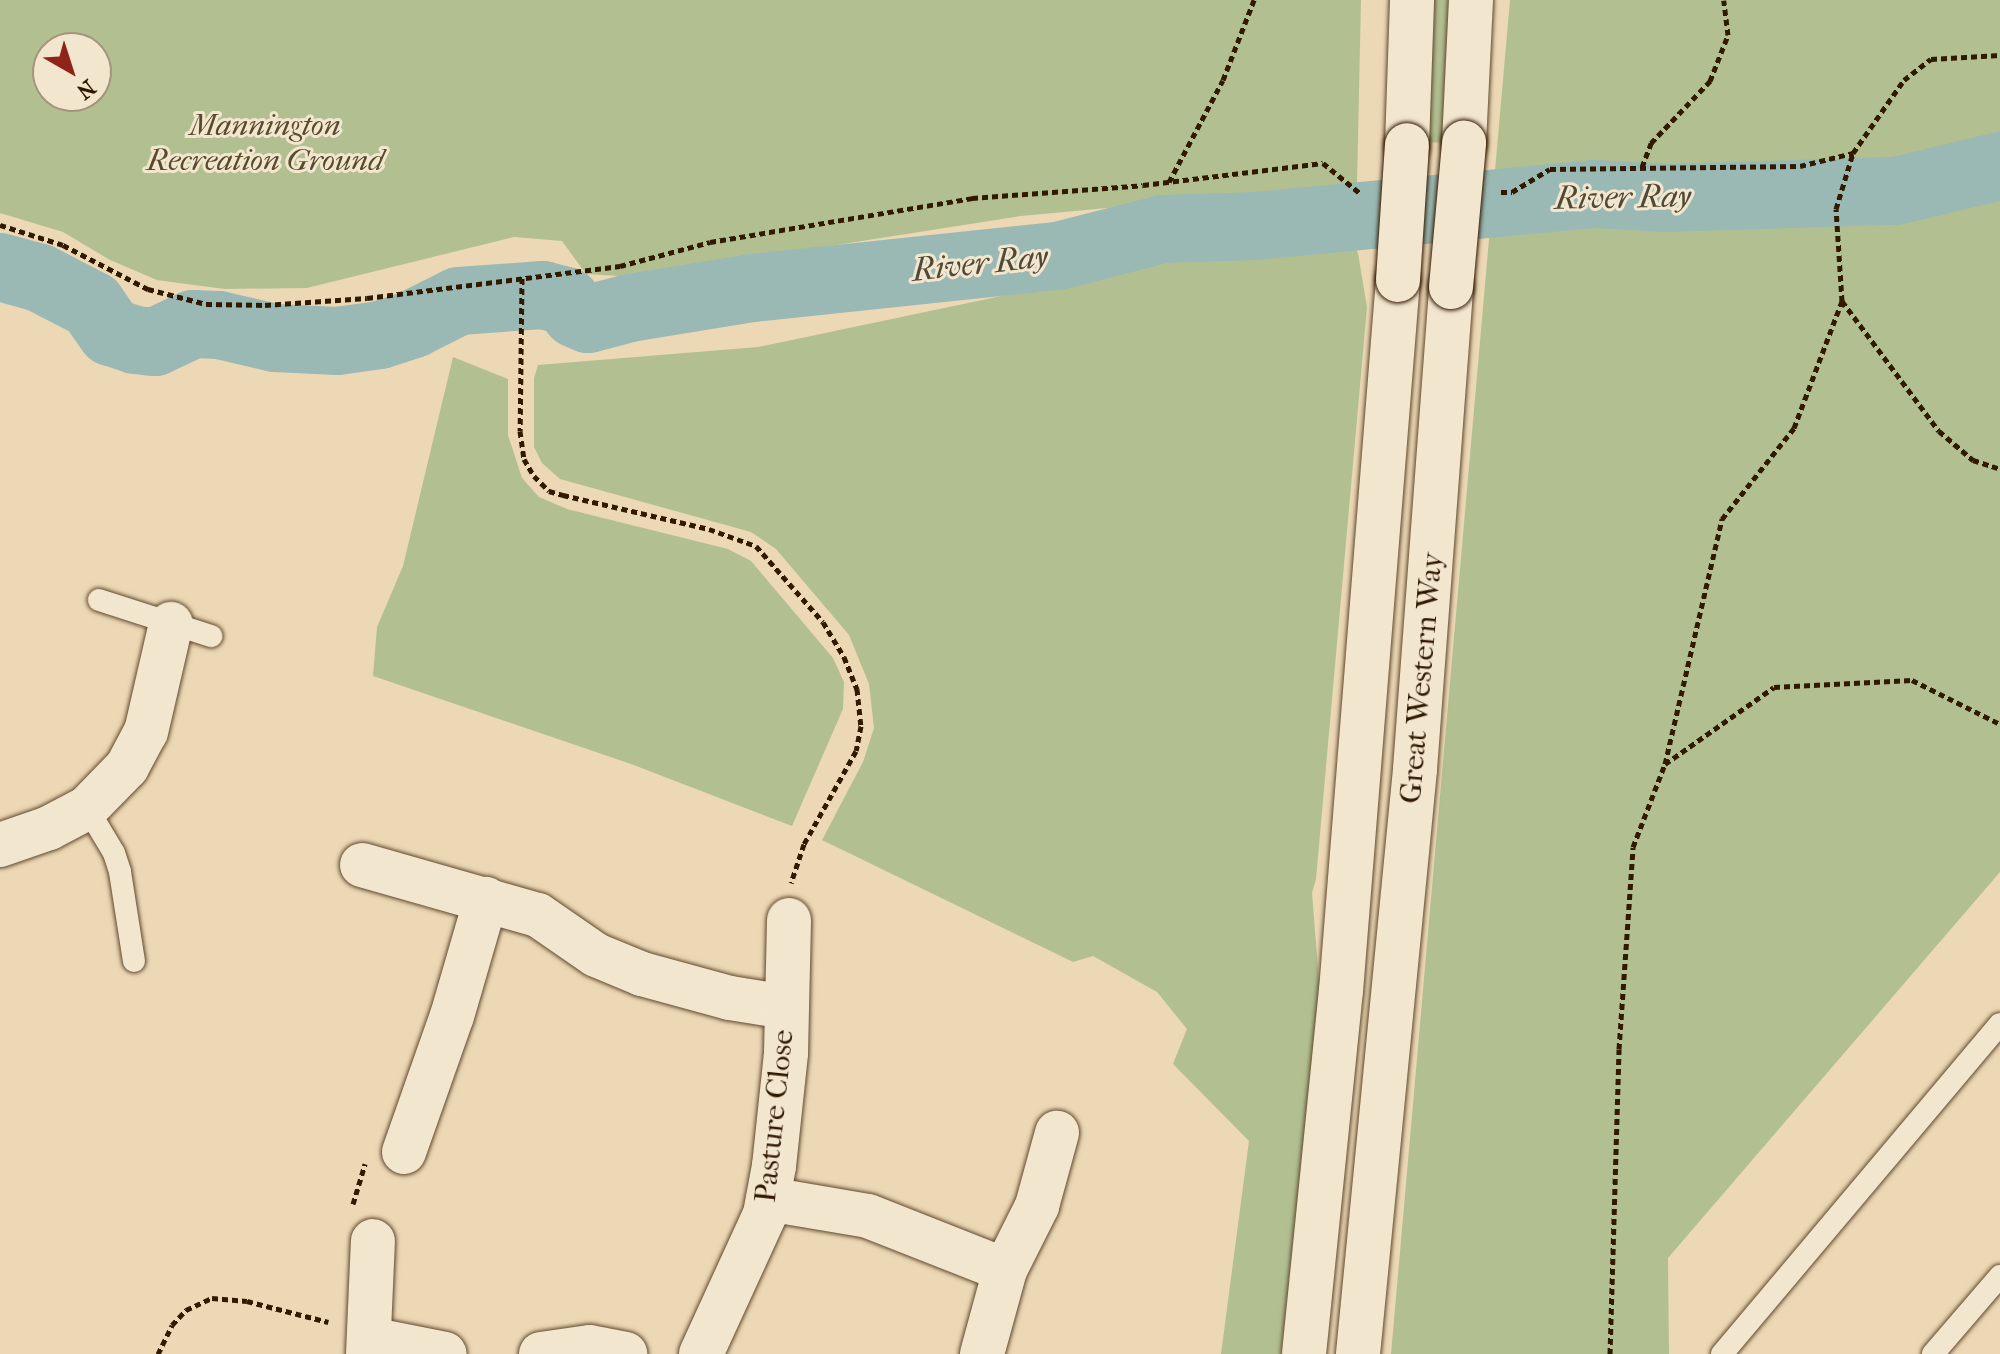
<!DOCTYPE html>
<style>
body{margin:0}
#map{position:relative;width:2000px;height:1354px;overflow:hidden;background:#ecd8b5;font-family:"IM FELL French Canon",serif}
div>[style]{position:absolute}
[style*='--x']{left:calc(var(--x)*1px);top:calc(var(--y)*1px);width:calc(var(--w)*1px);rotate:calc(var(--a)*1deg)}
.green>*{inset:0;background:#b2c091}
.river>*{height:68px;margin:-34px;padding:0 34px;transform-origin:34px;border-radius:34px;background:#9ab9b4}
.path>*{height:5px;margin-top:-2.5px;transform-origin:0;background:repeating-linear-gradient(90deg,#311900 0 6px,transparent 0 10px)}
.roads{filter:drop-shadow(0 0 2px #60492d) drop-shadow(0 0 2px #60492d)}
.lane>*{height:22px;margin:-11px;padding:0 11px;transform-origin:11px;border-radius:11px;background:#f3e6cf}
.street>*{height:44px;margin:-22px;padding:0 22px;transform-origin:22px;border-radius:22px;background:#f3e6cf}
.secondary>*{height:44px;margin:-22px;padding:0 22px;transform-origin:22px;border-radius:22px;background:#f3e6cf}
.bridges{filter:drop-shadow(0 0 2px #311900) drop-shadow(0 0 2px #311900)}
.secondary-bridge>*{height:44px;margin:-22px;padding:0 22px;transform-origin:22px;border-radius:22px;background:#f3e6cf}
span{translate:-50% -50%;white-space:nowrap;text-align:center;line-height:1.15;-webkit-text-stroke:6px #f3e6cf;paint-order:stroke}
.park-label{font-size:30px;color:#584b2c;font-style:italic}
.street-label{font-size:30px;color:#311900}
.water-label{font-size:32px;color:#504936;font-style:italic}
.north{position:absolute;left:32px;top:32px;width:80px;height:80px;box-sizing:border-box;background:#f3e6cf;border:2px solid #a5947c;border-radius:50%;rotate:141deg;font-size:22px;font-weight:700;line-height:32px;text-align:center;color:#311900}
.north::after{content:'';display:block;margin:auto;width:28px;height:36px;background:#8f2418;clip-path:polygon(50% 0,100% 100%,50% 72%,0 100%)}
</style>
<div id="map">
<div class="green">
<i style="clip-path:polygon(evenodd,0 0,1361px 0,1357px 185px,1021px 216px,633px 277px,586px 274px,562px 241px,514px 237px,307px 288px,225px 289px,186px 284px,157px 280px,110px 260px,63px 232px,0 213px,0 0,48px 48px,96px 48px,96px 96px,48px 96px,48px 48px)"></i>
<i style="clip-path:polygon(1434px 0,1449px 0,1443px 143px,1429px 142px)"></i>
<i style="clip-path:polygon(1510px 0,2000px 0,2000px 872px,1668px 1258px,1669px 1354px,1391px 1354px)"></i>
<i style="clip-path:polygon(1347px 232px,1358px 253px,1367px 307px,1316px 879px,1312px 893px,1321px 1007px,1281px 1354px,1221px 1354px,1249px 1141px,1173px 1064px,1187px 1029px,1157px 992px,1093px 956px,1073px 962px,822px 840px,863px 762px,874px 728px,869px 684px,849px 635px,776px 549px,751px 532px,560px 479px,542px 463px,534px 447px,534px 378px,538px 365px,758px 347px,1258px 242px)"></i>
<i style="clip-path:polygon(453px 357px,508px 379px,508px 435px,522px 478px,539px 497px,567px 509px,728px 549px,751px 561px,833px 658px,844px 682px,843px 709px,792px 826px,631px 764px,373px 676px,377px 627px,403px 566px)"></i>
</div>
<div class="river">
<i style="--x:0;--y:267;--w:41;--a:15.4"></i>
<i style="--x:40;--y:278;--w:59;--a:27.4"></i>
<i style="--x:92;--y:305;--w:33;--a:55"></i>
<i style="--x:111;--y:332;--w:25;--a:18"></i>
<i style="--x:135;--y:340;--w:20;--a:6"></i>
<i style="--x:155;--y:342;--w:42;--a:-25.3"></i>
<i style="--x:193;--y:324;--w:26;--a:2"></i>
<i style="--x:219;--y:325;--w:57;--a:13.1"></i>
<i style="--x:275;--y:338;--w:62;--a:2.8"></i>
<i style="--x:337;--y:341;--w:43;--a:-7.9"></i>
<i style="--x:380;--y:335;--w:35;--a:-18"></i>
<i style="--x:413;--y:324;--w:51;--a:-26.6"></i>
<i style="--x:459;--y:301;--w:84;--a:-4.1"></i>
<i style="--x:543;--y:295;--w:24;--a:15"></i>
<i style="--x:566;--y:301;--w:16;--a:52"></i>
<i style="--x:576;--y:314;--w:13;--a:23"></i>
<i style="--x:588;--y:319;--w:43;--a:-14.7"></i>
<i style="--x:630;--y:308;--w:124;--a:-9.3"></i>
<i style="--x:752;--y:288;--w:308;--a:-6"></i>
<i style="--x:1058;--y:256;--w:108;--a:-14.4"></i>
<i style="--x:1163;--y:229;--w:92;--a:-1.9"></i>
<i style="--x:1255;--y:226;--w:342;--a:-5.4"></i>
<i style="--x:1595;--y:194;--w:72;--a:3.2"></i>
<i style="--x:1667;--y:198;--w:229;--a:-1.8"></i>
<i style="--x:1896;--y:191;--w:107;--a:-13.5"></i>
</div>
<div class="path">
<i style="--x:1642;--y:167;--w:26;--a:-69"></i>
<i style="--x:1651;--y:143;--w:86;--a:-46.4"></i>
<i style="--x:1710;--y:81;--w:49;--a:-68.6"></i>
<i style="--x:1728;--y:35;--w:35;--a:-97"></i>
<i style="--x:1169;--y:182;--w:115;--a:-62.1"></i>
<i style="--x:1223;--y:80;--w:86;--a:-68.8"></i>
<i style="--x:1501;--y:192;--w:11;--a:0"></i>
<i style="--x:1512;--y:192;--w:44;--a:-31.2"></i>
<i style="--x:1550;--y:169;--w:250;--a:-0.7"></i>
<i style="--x:1800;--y:166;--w:55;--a:-13.8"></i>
<i style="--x:0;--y:225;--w:66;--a:17.6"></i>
<i style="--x:63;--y:245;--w:96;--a:27.4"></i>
<i style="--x:148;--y:289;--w:60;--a:14.5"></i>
<i style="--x:206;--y:304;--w:59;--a:1"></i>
<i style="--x:265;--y:305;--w:102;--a:-3.9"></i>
<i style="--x:367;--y:298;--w:255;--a:-7.2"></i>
<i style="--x:620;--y:266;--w:93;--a:-14.9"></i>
<i style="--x:710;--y:242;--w:266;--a:-9.5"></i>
<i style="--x:972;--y:198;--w:171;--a:-4.3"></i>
<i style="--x:1143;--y:185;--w:181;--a:-7"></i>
<i style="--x:1323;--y:163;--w:49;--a:39.2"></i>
<i style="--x:522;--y:278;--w:153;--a:90.7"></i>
<i style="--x:520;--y:431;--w:28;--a:82"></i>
<i style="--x:524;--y:459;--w:20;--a:60"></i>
<i style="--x:534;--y:476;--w:21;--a:45"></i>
<i style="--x:549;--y:491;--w:15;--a:16"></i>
<i style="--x:563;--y:495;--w:150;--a:13.1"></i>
<i style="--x:709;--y:529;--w:50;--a:19.9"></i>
<i style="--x:756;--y:546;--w:101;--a:48.6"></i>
<i style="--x:823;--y:622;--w:41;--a:59"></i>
<i style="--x:844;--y:657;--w:35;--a:68"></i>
<i style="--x:857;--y:689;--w:37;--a:84"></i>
<i style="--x:861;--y:726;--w:25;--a:101"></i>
<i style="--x:856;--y:751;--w:107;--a:119.2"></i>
<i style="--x:804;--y:844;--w:41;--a:108.4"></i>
<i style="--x:1842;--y:301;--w:162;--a:53.3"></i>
<i style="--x:1939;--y:431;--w:45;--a:40.5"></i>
<i style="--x:1973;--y:460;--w:28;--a:18"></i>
<i style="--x:1665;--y:764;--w:133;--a:-35.2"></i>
<i style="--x:1774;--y:687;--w:138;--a:-2.9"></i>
<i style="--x:1912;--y:680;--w:98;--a:26.6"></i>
<i style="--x:353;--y:1204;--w:42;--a:-73.3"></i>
<i style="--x:158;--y:1354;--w:32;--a:-64"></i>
<i style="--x:172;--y:1325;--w:21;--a:-47"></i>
<i style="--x:186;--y:1310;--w:29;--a:-25"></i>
<i style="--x:212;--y:1298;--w:35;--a:5"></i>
<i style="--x:247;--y:1301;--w:84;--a:14.5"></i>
<i style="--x:1610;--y:1354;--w:305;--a:-88.3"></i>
<i style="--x:1619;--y:1049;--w:202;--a:-86"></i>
<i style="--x:1633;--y:847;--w:89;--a:-68.9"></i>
<i style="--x:1665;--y:764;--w:252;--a:-76.9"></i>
<i style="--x:1722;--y:519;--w:116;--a:-51.6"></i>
<i style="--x:1794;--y:428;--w:136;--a:-69.3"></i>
<i style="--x:1842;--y:301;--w:92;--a:-93.7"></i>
<i style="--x:1836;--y:209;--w:59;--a:-73.1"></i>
<i style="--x:1853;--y:153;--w:89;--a:-55.1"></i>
<i style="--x:1904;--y:80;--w:34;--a:-38"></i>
<i style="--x:1931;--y:59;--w:69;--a:-3.3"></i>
</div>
<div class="roads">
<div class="lane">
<i style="--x:99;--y:600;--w:118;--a:17.8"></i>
<i style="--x:87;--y:808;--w:52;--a:59"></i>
<i style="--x:114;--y:853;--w:20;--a:72"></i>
<i style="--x:120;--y:872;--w:90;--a:81.1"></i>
<i style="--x:1722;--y:1354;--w:431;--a:-49.9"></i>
<i style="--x:1933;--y:1354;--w:103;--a:-49.3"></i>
</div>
<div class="street">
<i style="--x:0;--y:845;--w:52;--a:-19.1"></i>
<i style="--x:49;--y:828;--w:43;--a:-27.8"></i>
<i style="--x:87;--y:808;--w:57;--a:-45.7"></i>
<i style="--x:127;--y:767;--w:40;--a:-62"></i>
<i style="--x:146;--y:732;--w:111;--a:-77"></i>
<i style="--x:362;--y:865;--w:183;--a:15.9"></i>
<i style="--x:538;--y:915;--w:70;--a:34.6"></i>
<i style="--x:596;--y:955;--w:50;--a:22.4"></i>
<i style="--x:642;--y:974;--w:91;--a:15.3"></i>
<i style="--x:730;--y:998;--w:57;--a:9.1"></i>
<i style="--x:404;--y:1152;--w:144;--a:-70.6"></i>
<i style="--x:452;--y:1016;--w:122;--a:-73.8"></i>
<i style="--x:768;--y:1199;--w:101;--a:9.6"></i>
<i style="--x:868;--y:1216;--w:147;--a:21.5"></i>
<i style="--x:370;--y:1339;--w:76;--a:11.3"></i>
<i style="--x:368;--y:1354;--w:113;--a:-87.5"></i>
<i style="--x:541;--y:1354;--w:49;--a:-8.1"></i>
<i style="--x:590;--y:1347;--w:36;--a:11"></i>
<i style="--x:701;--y:1354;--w:154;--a:-65.4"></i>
<i style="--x:765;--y:1214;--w:49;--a:-79.4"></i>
<i style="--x:774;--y:1166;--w:114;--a:-83.9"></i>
<i style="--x:786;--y:1053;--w:133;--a:-88.7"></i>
<i style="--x:982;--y:1354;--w:87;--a:-74.7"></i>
<i style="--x:1005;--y:1270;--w:72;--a:-63.4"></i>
<i style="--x:1037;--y:1206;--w:76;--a:-74.7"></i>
</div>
<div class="secondary">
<i style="--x:1464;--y:143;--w:143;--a:-87.2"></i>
<i style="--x:1407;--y:145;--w:145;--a:-88"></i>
<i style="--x:1304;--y:1354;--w:365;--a:-84.2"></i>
<i style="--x:1341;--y:991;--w:713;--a:-85.42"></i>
<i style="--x:1358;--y:1354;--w:588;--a:-84.43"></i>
<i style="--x:1415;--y:769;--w:483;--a:-85.7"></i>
</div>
</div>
<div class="bridges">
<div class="secondary-bridge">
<i style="--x:1398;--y:280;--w:135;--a:-86.2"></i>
<i style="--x:1451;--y:287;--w:145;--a:-84.8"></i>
</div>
</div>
<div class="park-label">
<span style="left:265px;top:143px">Mannington<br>Recreation Ground</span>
</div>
<div class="street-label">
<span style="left:1422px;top:678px;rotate:-85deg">Great Western Way</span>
<span style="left:775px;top:1116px;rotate:-84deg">Pasture Close</span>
</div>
<div class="water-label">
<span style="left:1623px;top:198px;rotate:-1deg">River Ray</span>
<span style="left:980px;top:264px;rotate:-6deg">River Ray</span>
</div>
<div class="north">N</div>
</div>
